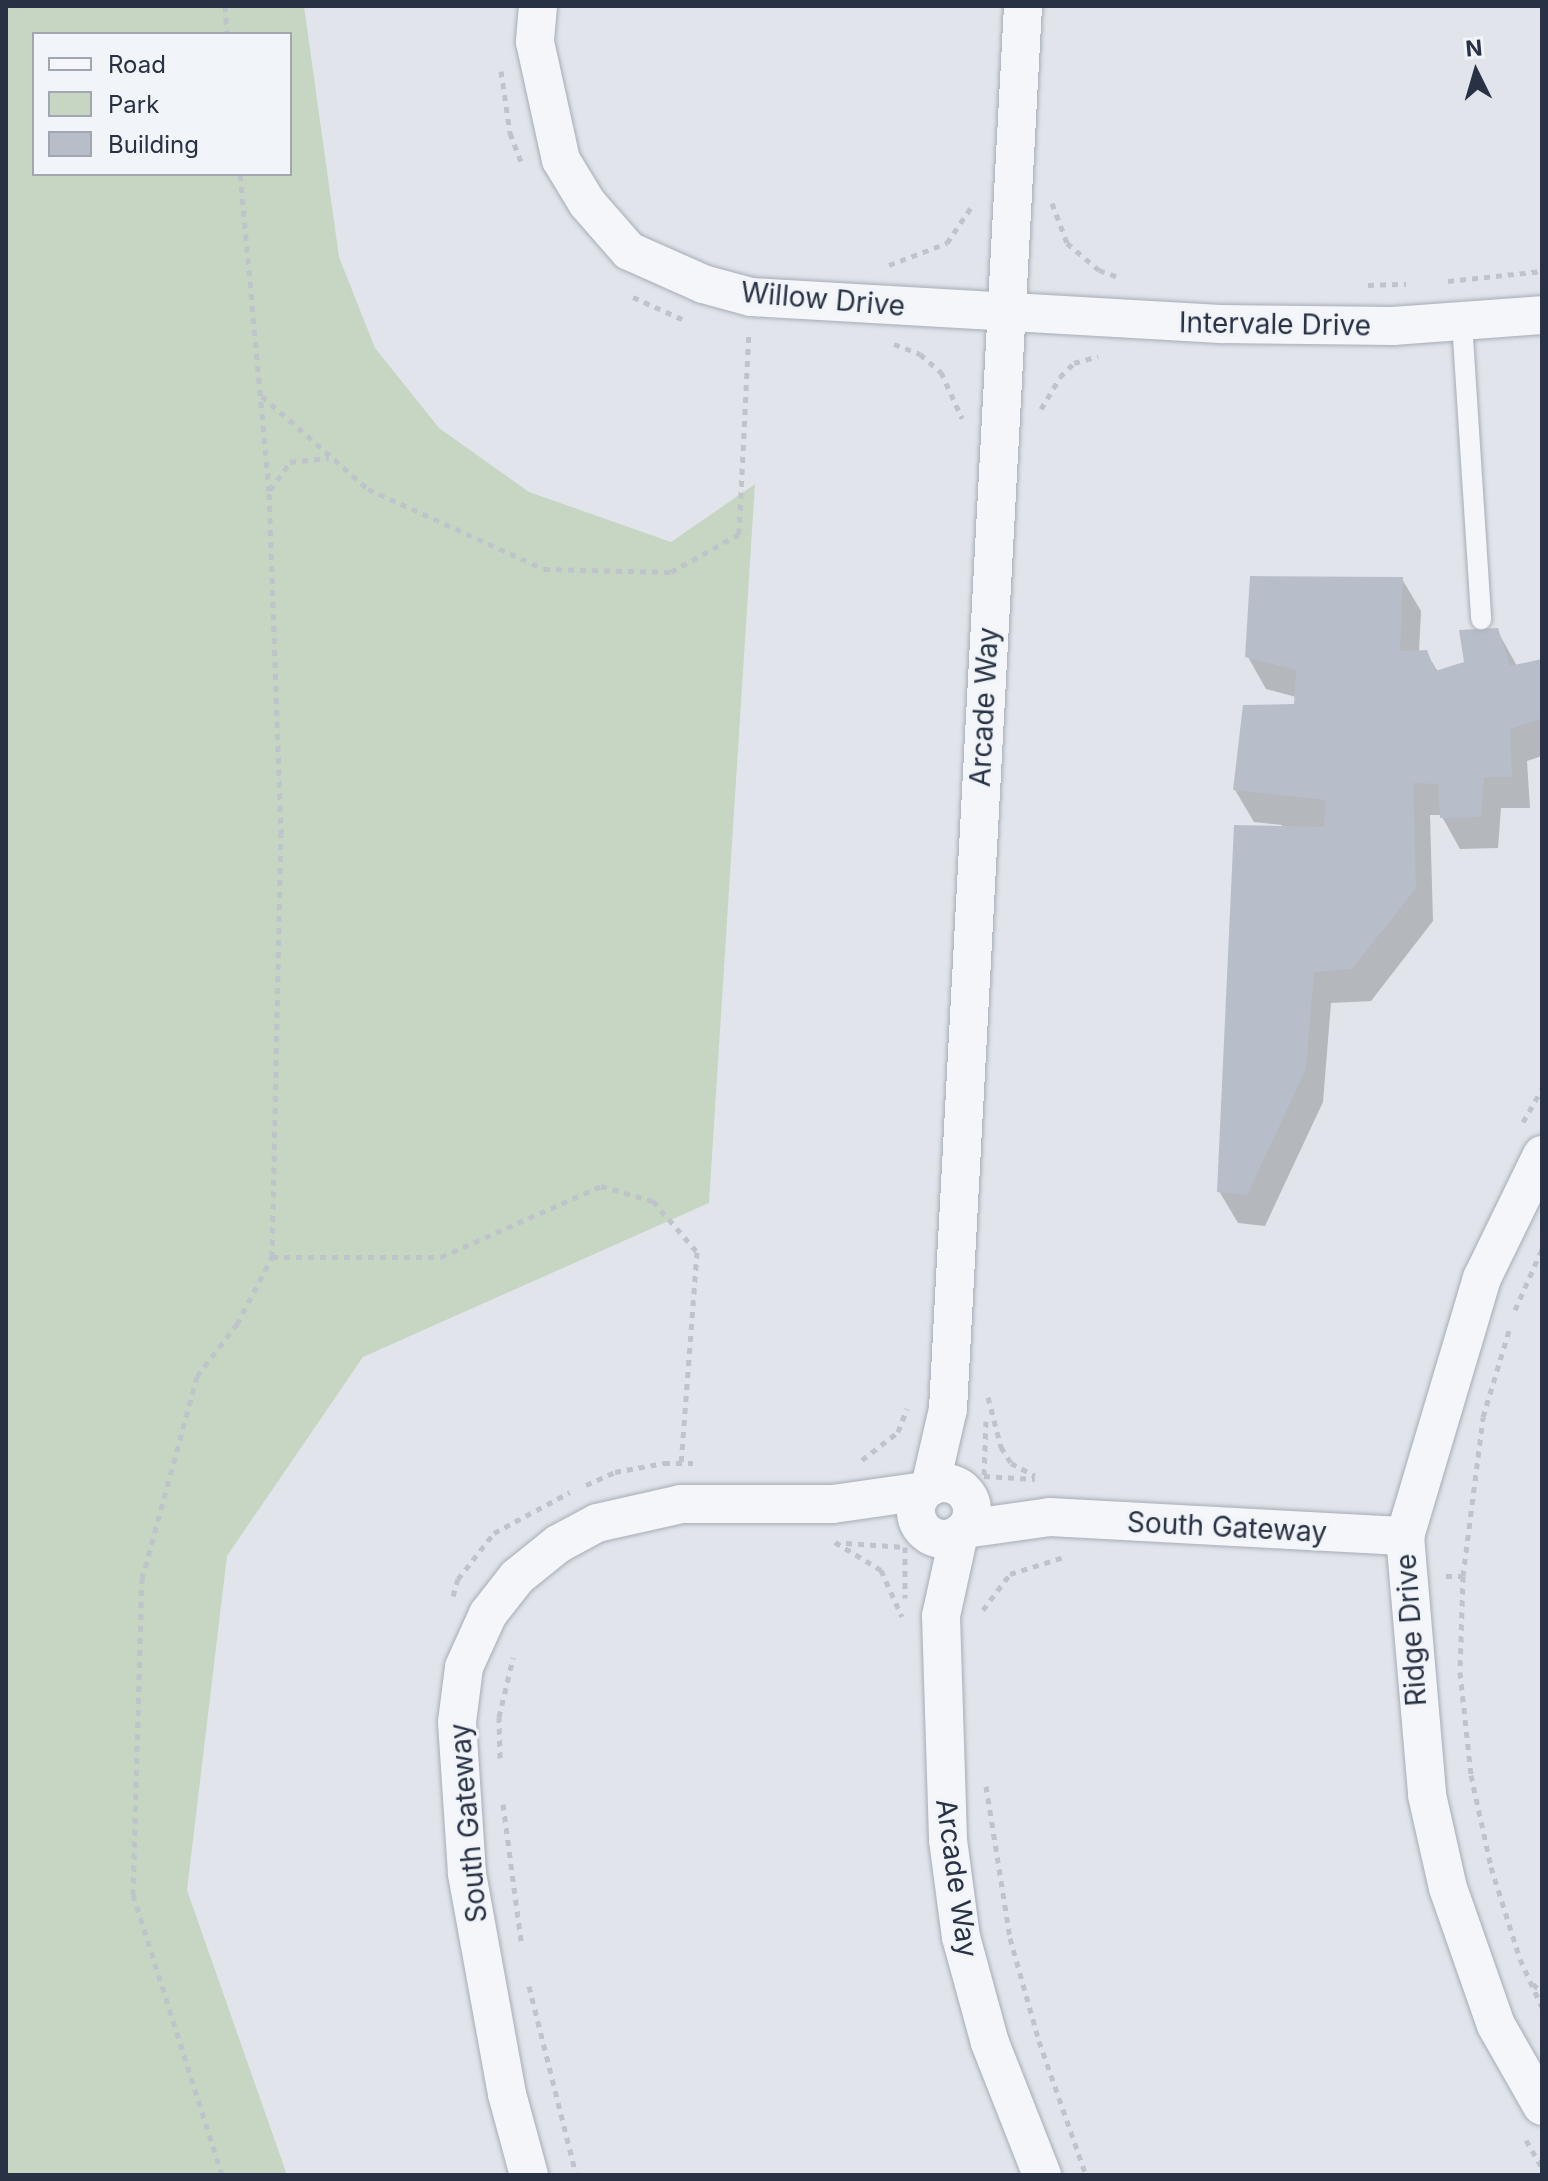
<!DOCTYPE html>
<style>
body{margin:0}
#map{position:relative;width:1548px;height:2181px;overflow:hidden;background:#e1e5eb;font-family:Inter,sans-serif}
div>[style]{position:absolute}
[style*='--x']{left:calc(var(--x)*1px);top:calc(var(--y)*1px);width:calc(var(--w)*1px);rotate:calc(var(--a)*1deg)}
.green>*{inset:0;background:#c7d6c2}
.shadow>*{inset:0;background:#0003}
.building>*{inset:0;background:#b8bec9}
.path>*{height:5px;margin-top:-2.5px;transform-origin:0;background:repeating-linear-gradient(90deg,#bfc3ca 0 6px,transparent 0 12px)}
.roads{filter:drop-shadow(0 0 2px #a6acb6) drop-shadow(0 0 2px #a6acb6)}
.lane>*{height:20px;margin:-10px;padding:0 10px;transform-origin:10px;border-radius:10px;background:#f4f6f9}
.street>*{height:38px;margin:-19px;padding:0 19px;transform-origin:19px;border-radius:19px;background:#f4f6f9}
.street>.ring{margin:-19px;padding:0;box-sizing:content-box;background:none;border:38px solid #f4f6f9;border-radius:50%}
span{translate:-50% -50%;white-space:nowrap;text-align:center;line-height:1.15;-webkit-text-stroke:6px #f1f4f8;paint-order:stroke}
.street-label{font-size:28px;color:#283244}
.frame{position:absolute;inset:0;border:8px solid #283244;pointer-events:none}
.legend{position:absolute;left:32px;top:32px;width:260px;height:144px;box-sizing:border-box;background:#f1f4f8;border:2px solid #a1a6b0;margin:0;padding:10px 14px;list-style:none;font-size:24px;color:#283244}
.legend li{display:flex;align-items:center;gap:16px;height:40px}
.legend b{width:40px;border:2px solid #a1a6b0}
.north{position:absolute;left:1436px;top:32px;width:80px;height:80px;-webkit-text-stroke:6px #f1f4f8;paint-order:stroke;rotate:355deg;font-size:22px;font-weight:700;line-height:32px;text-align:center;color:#283244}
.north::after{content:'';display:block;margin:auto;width:28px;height:36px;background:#283244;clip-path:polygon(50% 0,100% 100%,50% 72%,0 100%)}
</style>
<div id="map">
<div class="green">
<i style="clip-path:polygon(evenodd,6px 6px,304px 6px,339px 257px,375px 348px,439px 428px,529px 492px,671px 542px,755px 484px,709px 1203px,363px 1357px,227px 1556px,187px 1890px,287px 2175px,6px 2175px,6px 6px,34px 34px,290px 34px,290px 174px,34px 174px,34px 34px)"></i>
</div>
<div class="shadow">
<i style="clip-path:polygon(1402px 579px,1421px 611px,1419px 652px,1426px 652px,1438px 672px,1466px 664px,1497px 630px,1517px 666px,1542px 661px,1542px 756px,1527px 761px,1530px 808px,1501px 808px,1498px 848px,1460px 849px,1441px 815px,1430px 815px,1433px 921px,1371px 1001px,1331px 1003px,1323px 1102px,1265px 1226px,1238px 1223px,1219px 1191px,1282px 825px,1254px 822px,1235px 790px,1295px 706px,1296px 697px,1266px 689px,1248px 657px)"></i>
</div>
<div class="building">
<i style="clip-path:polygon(1250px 576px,1403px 577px,1400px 651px,1427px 650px,1435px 671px,1464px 662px,1459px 630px,1498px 628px,1510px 666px,1542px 659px,1542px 718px,1510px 729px,1512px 777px,1484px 777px,1481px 817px,1440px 818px,1438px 784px,1413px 783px,1416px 888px,1352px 969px,1314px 972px,1306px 1069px,1247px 1195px,1217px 1192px,1234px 825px,1324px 827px,1326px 800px,1233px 790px,1243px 705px,1294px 704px,1296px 670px,1245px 657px)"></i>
</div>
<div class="path">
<i style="--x:225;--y:6;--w:28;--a:86"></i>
<i style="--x:501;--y:71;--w:63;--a:81.7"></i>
<i style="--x:510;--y:133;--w:31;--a:69"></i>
<i style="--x:1052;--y:203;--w:43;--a:69.4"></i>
<i style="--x:1067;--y:243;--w:42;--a:40.2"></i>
<i style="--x:1099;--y:270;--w:23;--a:20"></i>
<i style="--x:889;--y:265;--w:62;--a:-20.8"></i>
<i style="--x:947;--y:243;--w:48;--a:-56"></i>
<i style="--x:1448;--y:281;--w:95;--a:-6.1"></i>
<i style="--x:1368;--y:285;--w:38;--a:-2"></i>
<i style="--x:633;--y:297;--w:54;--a:24.2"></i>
<i style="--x:894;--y:344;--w:28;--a:21"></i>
<i style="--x:920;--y:354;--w:28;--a:41"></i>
<i style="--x:941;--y:372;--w:51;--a:65.5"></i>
<i style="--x:262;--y:396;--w:141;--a:41.3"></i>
<i style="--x:368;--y:489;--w:193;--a:24.4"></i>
<i style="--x:544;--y:569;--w:127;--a:1.4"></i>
<i style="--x:671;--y:572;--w:78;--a:-29.2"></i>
<i style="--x:739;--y:534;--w:203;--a:-87.2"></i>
<i style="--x:1041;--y:409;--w:37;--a:-59"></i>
<i style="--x:1060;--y:377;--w:20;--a:-45"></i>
<i style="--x:1074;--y:363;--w:25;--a:-16"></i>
<i style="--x:270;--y:490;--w:34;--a:-54"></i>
<i style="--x:290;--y:462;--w:39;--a:-6"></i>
<i style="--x:1523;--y:1122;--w:38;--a:-60"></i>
<i style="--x:272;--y:1257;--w:169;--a:0"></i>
<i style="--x:441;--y:1257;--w:175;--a:-23.9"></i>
<i style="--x:601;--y:1186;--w:54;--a:16.1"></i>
<i style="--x:653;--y:1201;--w:67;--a:49.2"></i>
<i style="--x:697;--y:1252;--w:214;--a:94.3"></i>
<i style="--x:1515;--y:1310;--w:67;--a:-66.1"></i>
<i style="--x:988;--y:1397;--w:52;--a:75.4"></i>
<i style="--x:1001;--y:1447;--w:19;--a:58"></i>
<i style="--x:1011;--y:1463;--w:27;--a:28"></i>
<i style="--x:986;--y:1421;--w:55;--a:92.1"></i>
<i style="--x:984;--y:1476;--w:51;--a:3.4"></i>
<i style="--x:862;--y:1460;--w:46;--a:-37.9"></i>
<i style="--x:898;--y:1432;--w:25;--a:-69"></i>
<i style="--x:586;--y:1485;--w:32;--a:-24"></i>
<i style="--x:615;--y:1472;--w:50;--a:-10.4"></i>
<i style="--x:664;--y:1463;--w:29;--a:0"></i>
<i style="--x:835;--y:1542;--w:54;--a:31.3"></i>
<i style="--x:881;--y:1570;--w:51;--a:65.9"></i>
<i style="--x:846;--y:1543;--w:59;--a:3.9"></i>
<i style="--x:905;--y:1547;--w:51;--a:90"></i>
<i style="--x:1446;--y:1576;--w:17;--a:0"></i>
<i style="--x:1463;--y:1576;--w:96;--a:91.8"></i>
<i style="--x:1460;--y:1672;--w:104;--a:83.9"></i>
<i style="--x:1471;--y:1775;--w:94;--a:77.7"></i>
<i style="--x:1491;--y:1867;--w:96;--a:72.5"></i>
<i style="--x:1520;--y:1959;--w:53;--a:65.4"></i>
<i style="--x:1463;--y:1576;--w:160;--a:-82.8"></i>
<i style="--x:1483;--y:1417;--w:94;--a:-73.3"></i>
<i style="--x:453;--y:1596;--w:18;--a:-74"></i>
<i style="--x:458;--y:1579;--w:58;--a:-52"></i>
<i style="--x:494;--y:1533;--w:86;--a:-28.3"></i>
<i style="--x:983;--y:1610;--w:45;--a:-53.1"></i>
<i style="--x:1010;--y:1574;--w:57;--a:-17.5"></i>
<i style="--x:500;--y:1758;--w:41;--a:-91.4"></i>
<i style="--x:499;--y:1717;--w:61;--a:-76.7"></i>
<i style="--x:986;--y:1786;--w:154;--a:81"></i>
<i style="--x:1010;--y:1938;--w:107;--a:74.3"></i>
<i style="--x:1039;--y:2041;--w:142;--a:70.7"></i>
<i style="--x:503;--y:1804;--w:138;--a:82.5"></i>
<i style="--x:1533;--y:1984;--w:12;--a:42"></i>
<i style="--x:529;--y:1986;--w:195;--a:76"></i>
<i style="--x:1526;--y:2140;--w:32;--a:60"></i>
<i style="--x:222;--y:2175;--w:294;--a:-107.6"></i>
<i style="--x:133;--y:1895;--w:316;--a:-88.4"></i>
<i style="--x:142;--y:1579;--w:210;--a:-74.8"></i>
<i style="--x:197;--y:1376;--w:66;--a:-52.4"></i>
<i style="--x:237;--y:1324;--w:76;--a:-62.4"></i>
<i style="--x:272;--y:1257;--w:422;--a:-88.8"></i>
<i style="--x:281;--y:835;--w:344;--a:-92"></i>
<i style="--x:269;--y:491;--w:318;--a:-95.2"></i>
</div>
<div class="roads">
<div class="lane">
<i style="--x:1462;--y:322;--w:298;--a:86.3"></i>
</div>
<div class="street">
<i style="--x:538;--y:6;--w:36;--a:95"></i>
<i style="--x:535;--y:42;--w:121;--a:77.6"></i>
<i style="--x:561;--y:160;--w:50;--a:58.8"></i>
<i style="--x:587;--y:203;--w:64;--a:48.8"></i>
<i style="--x:629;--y:251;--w:81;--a:24"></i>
<i style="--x:703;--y:284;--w:50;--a:15.2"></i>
<i style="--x:751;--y:297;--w:474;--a:3.3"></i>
<i style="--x:1224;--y:324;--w:169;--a:0.7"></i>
<i style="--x:1393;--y:326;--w:149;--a:-4.2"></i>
<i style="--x:1542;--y:1155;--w:137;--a:116"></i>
<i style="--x:1482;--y:1278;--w:269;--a:106.6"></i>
<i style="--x:1405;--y:1536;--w:260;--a:85.1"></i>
<i style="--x:1427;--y:1795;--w:95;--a:77.3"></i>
<i style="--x:1448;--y:1888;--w:145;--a:70.7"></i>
<i style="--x:1496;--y:2025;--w:93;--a:60.4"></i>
<i class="ring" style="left:916px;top:1483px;width:18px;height:18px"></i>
<i style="--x:930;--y:1487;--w:80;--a:-77"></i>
<i style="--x:948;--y:1409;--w:1405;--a:-86.94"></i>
<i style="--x:965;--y:1529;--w:86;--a:-8"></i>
<i style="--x:1050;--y:1517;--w:356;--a:3.1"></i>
<i style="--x:959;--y:1534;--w:84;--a:102.4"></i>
<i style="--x:941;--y:1616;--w:224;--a:88.2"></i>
<i style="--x:948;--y:1840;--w:98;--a:82.4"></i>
<i style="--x:961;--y:1937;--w:110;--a:74.7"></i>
<i style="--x:990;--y:2043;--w:142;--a:68.5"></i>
<i style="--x:529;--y:2175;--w:84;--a:-105.2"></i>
<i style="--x:507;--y:2094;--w:225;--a:-100.3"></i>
<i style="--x:467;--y:1873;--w:151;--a:-93.8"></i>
<i style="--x:457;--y:1722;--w:55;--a:-82.7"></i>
<i style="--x:464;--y:1667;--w:58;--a:-65.6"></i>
<i style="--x:488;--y:1614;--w:47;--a:-51.9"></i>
<i style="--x:517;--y:1577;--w:53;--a:-38.8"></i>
<i style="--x:558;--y:1544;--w:44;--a:-28.3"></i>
<i style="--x:597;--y:1523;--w:86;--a:-12.7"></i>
<i style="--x:681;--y:1504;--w:152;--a:0"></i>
<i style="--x:833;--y:1504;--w:92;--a:-8.1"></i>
</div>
</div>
<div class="street-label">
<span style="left:823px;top:299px;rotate:5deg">Willow Drive</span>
<span style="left:1275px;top:324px;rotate:1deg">Intervale Drive</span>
<span style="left:984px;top:707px;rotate:-87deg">Arcade Way</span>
<span style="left:1227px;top:1527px;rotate:3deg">South Gateway</span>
<span style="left:1411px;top:1630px;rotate:-94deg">Ridge Drive</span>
<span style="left:468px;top:1823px;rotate:-95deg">South Gateway</span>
<span style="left:957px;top:1878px;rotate:82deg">Arcade Way</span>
</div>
<div class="frame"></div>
<ul class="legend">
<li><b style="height:10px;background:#f4f6f9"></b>Road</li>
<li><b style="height:22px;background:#c7d6c2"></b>Park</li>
<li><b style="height:22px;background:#b8bec9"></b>Building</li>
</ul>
<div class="north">N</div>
</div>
